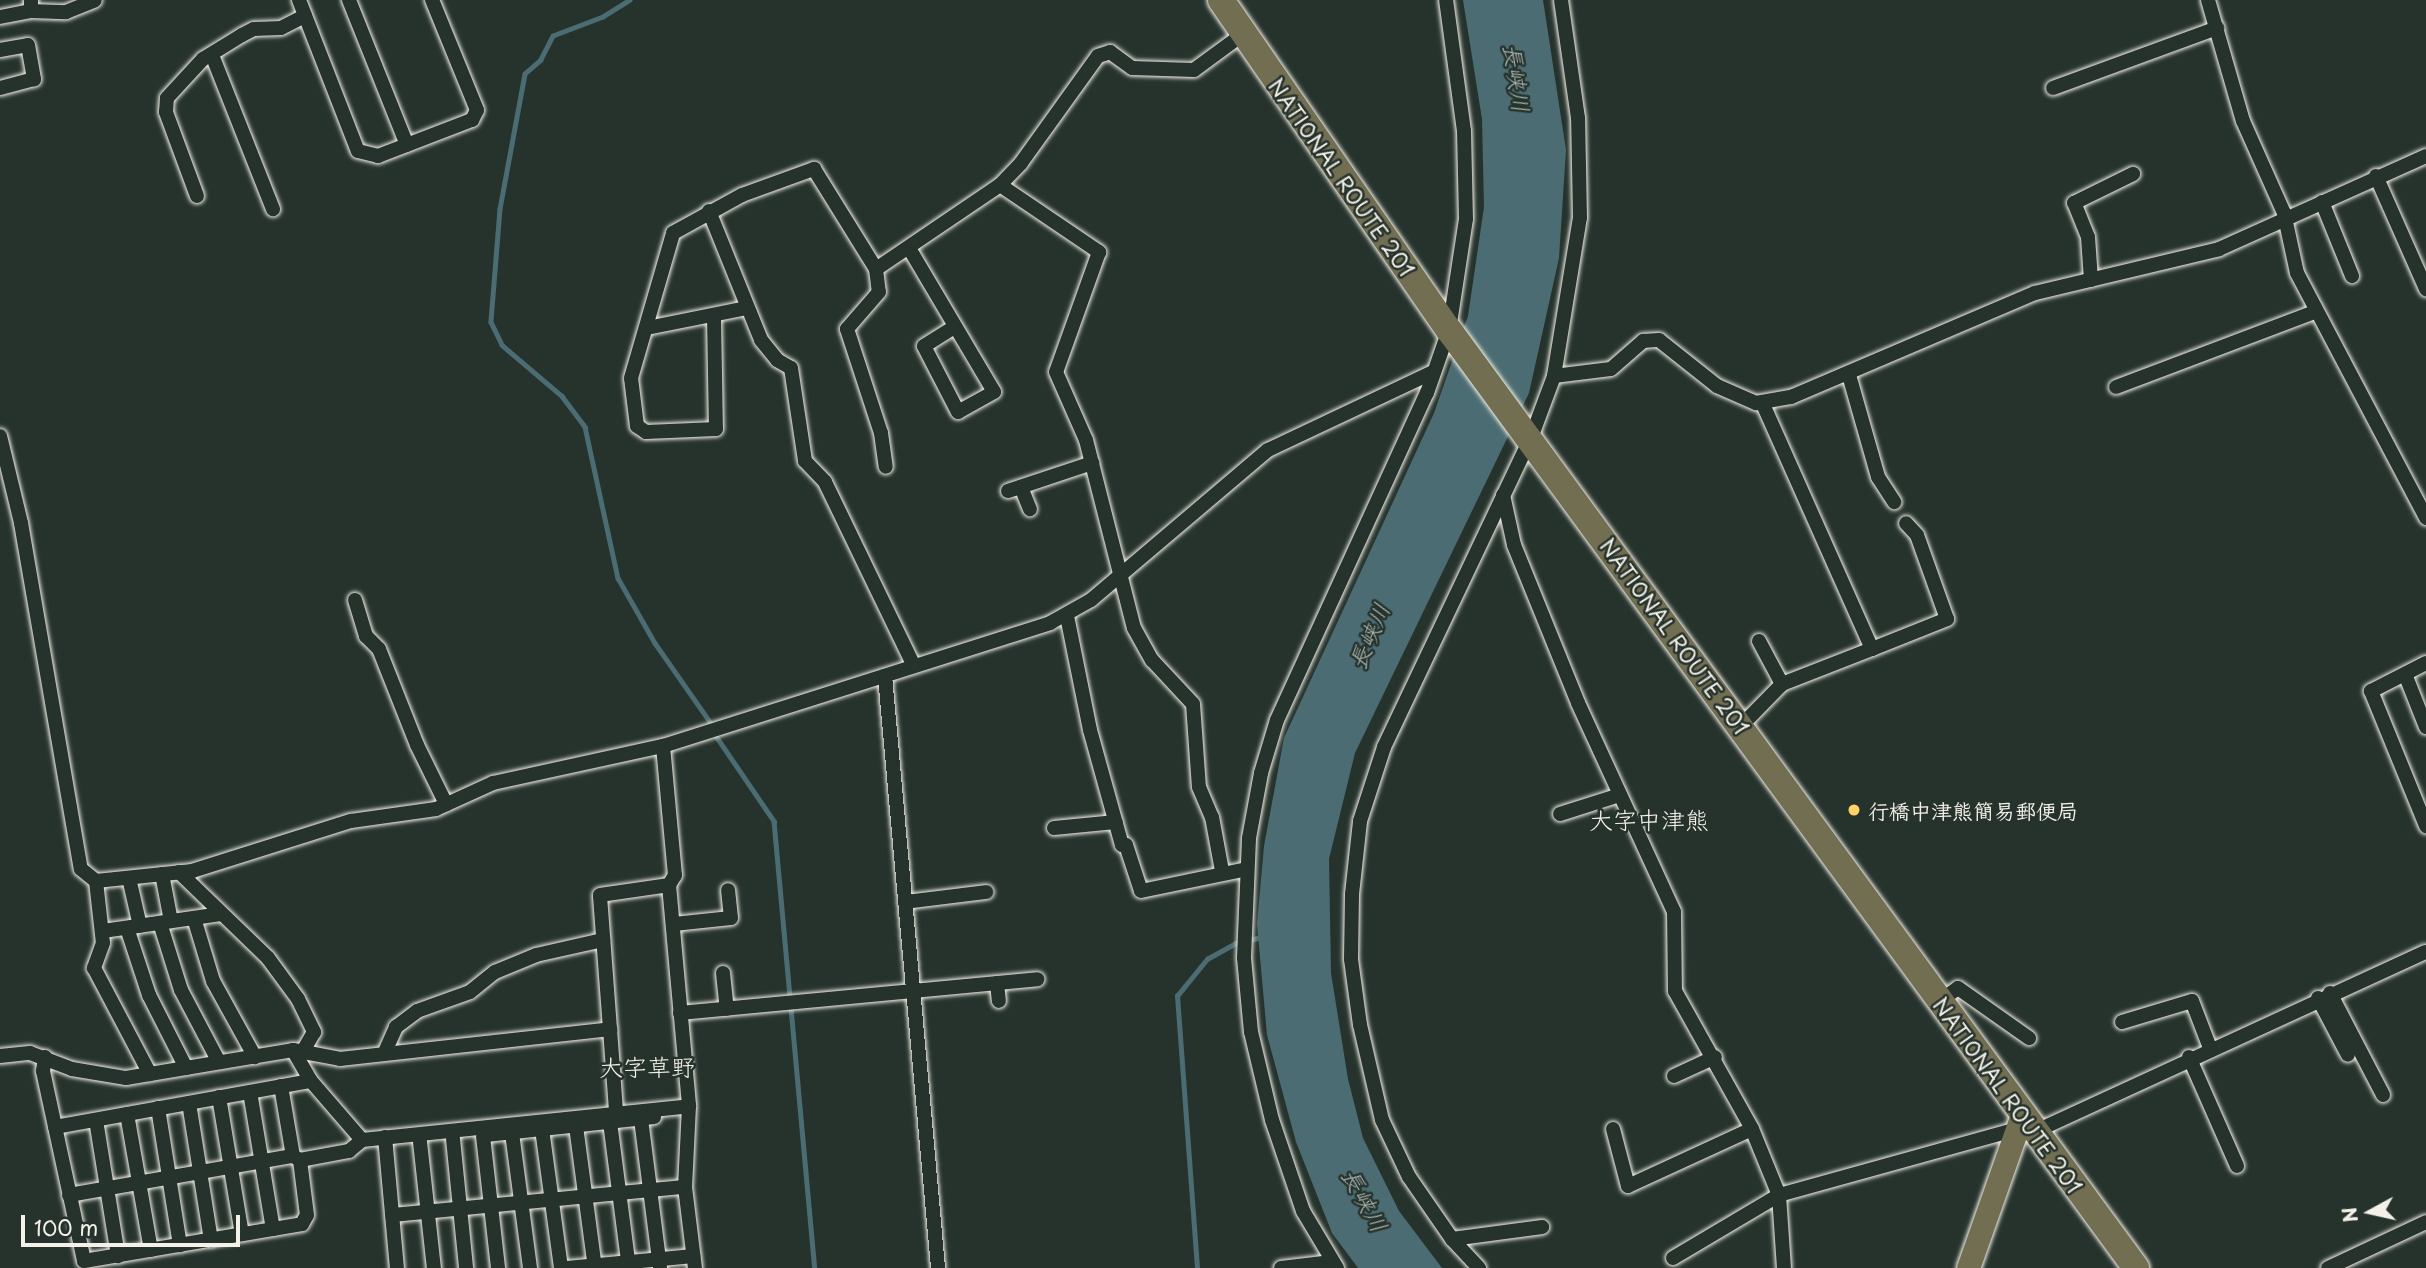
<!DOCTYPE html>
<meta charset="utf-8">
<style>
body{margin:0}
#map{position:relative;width:2426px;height:1268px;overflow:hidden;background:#26332d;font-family:"Playpen Sans","Klee One",sans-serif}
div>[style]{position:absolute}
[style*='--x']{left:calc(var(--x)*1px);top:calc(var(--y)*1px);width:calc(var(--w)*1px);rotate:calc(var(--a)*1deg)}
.water>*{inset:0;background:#4b6c72}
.stream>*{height:4.5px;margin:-2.25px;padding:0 2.25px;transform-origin:2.25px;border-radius:2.25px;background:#4b6c72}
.roads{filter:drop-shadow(0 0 2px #f4f1e8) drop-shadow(0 0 2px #f4f1e8)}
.street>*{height:14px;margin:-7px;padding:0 7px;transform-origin:7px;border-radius:7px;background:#26332d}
.primary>*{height:23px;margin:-11.5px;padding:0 11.5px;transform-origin:11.5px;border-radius:11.5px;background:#726e52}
.highway>*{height:26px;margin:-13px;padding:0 13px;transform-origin:13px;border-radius:13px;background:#726e52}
.dots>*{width:19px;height:19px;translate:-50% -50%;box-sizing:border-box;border:4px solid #26332d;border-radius:50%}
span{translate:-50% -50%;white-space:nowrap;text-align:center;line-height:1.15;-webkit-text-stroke:5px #26332d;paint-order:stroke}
.street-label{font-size:21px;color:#f4f1e8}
.poi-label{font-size:21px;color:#f4f1e8;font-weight:700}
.left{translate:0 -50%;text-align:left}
.water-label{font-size:23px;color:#b0bcb9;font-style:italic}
.quarter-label{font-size:24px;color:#f4f1e8}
.north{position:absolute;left:2335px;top:1177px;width:70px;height:70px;-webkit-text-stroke:5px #26332d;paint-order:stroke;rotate:262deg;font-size:19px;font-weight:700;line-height:28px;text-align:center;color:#f4f1e8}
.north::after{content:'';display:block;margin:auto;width:24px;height:32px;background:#f4f1e8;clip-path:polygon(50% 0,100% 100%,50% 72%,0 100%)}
.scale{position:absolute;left:21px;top:1215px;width:219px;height:32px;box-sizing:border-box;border:4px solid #f4f1e8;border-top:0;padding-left:9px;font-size:21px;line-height:24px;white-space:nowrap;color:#f4f1e8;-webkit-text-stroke:5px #26332d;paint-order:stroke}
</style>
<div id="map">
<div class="water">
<i style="clip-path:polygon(1463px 0,1543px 0,1566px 150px,1559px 258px,1529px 393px,1355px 753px,1329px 859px,1331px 973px,1348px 1079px,1363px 1138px,1399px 1211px,1442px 1268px,1358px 1268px,1332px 1233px,1296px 1142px,1267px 1035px,1257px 924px,1264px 846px,1284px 738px,1434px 413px,1468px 316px,1484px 207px,1482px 119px)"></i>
</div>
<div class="stream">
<i style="--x:630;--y:0;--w:32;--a:148"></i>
<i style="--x:603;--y:17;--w:53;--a:159.2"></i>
<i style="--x:553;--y:36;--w:27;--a:117"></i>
<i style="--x:541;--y:60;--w:21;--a:139"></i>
<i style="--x:525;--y:74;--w:137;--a:100.5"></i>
<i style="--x:500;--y:209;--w:113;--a:94.6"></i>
<i style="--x:491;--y:322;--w:25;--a:64"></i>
<i style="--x:502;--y:345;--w:79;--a:40.4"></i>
<i style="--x:562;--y:396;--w:39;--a:53"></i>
<i style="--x:585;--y:427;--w:155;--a:77.7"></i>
<i style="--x:618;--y:578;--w:75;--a:60.4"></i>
<i style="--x:655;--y:643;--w:101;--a:55.1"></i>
<i style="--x:714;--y:733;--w:107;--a:55.7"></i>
<i style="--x:774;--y:821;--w:449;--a:84.8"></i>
<i style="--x:1197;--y:1268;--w:273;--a:-94.2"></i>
<i style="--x:1177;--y:996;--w:48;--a:-51"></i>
<i style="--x:1207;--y:959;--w:33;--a:-29"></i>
<i style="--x:1236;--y:943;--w:27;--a:-13"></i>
</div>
<div class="roads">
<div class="street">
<i style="--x:299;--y:0;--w:162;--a:68.7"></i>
<i style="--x:358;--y:151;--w:21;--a:14"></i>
<i style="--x:378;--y:156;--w:101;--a:-21"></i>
<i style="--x:472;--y:120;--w:11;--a:-63"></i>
<i style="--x:477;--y:110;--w:119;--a:-112.2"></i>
<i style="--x:349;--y:0;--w:156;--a:68.2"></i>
<i style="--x:2208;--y:0;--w:126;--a:73.9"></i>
<i style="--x:2243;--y:121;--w:101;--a:66"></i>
<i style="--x:2284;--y:213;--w:61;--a:77.8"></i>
<i style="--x:2297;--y:273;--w:277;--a:62.2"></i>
<i style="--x:31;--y:11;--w:35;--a:2"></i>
<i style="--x:66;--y:12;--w:31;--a:-22"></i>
<i style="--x:0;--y:17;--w:32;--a:-11"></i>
<i style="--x:31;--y:11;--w:11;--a:-90"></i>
<i style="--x:0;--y:50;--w:28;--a:-10"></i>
<i style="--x:28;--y:45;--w:35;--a:80"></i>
<i style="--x:34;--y:79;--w:35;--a:165"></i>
<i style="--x:212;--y:55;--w:166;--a:68.4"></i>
<i style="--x:2053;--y:88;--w:175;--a:-20.1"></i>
<i style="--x:2376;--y:176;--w:124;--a:66.1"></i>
<i style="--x:1000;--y:185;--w:120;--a:34.1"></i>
<i style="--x:1099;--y:252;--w:127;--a:109.7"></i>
<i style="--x:1056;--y:372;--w:74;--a:66.2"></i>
<i style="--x:1086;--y:440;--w:194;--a:75.7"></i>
<i style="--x:1134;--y:628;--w:37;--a:61"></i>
<i style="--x:1152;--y:660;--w:60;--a:47"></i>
<i style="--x:1193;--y:704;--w:83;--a:85.9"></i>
<i style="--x:1199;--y:787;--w:33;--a:67"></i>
<i style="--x:1212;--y:817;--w:55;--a:79.5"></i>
<i style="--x:197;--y:196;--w:90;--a:-110.3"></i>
<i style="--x:166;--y:112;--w:14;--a:-86"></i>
<i style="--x:167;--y:98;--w:53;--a:-47.3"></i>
<i style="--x:203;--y:59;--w:46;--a:-31.6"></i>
<i style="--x:242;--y:35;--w:13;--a:-27"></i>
<i style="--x:254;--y:29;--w:27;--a:-2"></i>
<i style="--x:281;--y:28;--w:27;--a:-27"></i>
<i style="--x:2322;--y:202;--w:80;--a:67.9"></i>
<i style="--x:709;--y:211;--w:139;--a:68"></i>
<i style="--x:761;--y:340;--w:26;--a:51"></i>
<i style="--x:777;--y:360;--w:16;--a:30"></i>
<i style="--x:791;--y:368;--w:94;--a:81.4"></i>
<i style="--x:805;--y:461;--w:29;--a:46"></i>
<i style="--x:825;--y:482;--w:204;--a:64.2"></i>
<i style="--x:909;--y:248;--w:167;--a:59.4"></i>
<i style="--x:994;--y:392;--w:41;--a:150.9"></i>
<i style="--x:958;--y:412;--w:74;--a:-117.3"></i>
<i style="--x:924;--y:346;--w:36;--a:-32"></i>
<i style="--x:876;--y:269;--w:23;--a:83"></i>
<i style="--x:879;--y:292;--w:49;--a:130.9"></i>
<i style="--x:847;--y:329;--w:109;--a:71.9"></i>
<i style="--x:881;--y:433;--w:34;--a:82"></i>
<i style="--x:2091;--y:280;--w:43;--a:-94"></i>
<i style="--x:2088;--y:237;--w:37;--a:-112"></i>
<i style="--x:2074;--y:203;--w:66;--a:-26.2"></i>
<i style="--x:714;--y:317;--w:112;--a:89"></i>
<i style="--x:716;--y:429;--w:70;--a:177.5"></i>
<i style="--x:646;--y:432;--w:11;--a:-146"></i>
<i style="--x:637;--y:426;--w:48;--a:-97.1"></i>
<i style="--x:631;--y:378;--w:151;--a:-73.8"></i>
<i style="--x:673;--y:233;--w:79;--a:-28.8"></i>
<i style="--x:742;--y:195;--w:77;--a:-19.9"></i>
<i style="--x:814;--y:169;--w:118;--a:58.2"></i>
<i style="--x:876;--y:269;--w:150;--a:-34.1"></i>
<i style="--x:1000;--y:185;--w:30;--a:-46"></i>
<i style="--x:1021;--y:163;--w:132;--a:-54.3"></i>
<i style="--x:1098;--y:56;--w:13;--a:-18"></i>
<i style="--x:1110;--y:52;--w:27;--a:36"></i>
<i style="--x:1132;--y:68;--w:62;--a:1.8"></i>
<i style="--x:1194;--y:70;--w:61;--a:-36.3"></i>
<i style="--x:647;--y:328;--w:101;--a:-11.4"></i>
<i style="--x:1849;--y:375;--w:106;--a:74.1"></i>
<i style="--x:1878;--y:477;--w:30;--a:57"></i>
<i style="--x:1554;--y:376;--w:57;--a:-7"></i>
<i style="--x:1611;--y:369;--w:43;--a:-41.2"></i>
<i style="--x:1643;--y:341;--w:16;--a:-4"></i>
<i style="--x:1659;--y:340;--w:74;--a:38.4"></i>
<i style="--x:1717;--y:386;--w:43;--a:23.6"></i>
<i style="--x:1756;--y:403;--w:36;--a:-10"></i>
<i style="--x:1791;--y:397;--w:265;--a:-23.1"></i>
<i style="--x:2035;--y:293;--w:189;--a:-13.4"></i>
<i style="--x:2219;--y:249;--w:227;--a:-24.2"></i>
<i style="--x:2116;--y:387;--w:213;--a:-20.7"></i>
<i style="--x:0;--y:436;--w:89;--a:76.4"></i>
<i style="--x:21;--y:523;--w:351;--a:80.2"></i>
<i style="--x:81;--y:869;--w:19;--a:39"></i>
<i style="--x:96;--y:881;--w:62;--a:83.6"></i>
<i style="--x:103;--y:943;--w:27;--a:110"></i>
<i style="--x:94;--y:968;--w:120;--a:62.2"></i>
<i style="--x:1021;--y:487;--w:24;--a:68"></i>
<i style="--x:1008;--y:491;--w:89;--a:-18.4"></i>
<i style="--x:1503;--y:495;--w:51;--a:77.6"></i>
<i style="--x:1514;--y:545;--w:170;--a:67.9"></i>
<i style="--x:1578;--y:703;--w:230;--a:65.3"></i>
<i style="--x:1674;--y:912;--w:79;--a:89.3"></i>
<i style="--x:1675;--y:991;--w:158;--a:60.8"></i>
<i style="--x:1752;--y:1129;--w:71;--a:67.8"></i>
<i style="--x:1779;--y:1195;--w:73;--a:86.1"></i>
<i style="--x:355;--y:600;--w:38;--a:73"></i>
<i style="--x:366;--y:636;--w:18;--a:45"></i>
<i style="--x:379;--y:649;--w:103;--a:68.4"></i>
<i style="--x:417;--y:745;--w:66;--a:63.8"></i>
<i style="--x:1067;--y:616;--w:116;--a:78.6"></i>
<i style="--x:1090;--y:730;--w:119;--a:74.5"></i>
<i style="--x:1122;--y:845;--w:4;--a:0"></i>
<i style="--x:1126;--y:845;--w:48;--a:71.9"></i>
<i style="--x:1141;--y:891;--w:108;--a:-11.7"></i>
<i style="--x:1759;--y:641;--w:49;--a:61.9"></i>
<i style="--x:1872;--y:649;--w:81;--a:-21.8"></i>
<i style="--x:1947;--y:619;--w:89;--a:-109.7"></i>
<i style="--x:1917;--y:535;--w:16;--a:-133"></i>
<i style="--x:2426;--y:663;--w:62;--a:153"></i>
<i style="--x:2371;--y:691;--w:146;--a:67.8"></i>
<i style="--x:2405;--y:674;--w:57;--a:68.4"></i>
<i style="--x:885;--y:676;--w:594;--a:84.88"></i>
<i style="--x:1741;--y:726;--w:59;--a:-45.7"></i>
<i style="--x:1782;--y:684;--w:97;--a:-21.3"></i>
<i style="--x:1872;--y:649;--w:270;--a:-114"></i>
<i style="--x:663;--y:746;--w:130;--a:84.7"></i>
<i style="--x:675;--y:875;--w:12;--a:121"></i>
<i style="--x:669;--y:885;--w:222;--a:84.8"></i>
<i style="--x:689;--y:1106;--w:81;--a:92.8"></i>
<i style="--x:685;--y:1187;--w:82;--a:83"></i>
<i style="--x:1560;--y:814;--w:63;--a:-17.6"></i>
<i style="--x:1054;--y:828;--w:62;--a:-5.5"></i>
<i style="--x:179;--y:872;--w:124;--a:44"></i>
<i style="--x:268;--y:958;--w:51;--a:53.8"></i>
<i style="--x:298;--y:999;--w:37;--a:64"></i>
<i style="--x:314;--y:1032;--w:24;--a:120"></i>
<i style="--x:162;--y:874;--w:48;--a:79.2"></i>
<i style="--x:129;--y:878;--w:49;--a:77.1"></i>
<i style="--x:96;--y:881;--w:97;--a:-5.9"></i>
<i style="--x:192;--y:871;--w:167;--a:-17.5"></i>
<i style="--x:351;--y:821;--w:86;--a:-8"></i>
<i style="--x:436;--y:809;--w:63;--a:-24.5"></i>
<i style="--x:493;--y:783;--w:174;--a:-12.3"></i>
<i style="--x:663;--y:746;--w:406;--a:-17.6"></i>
<i style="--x:1050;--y:623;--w:47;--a:-29.3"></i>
<i style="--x:1091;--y:600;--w:232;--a:-40.3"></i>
<i style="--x:1268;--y:450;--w:183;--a:-25.3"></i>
<i style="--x:905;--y:902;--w:82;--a:-7"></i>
<i style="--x:194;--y:918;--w:66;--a:73.2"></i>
<i style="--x:213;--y:981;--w:87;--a:61.1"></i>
<i style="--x:160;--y:923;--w:70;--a:72.6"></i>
<i style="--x:181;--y:990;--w:81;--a:62.2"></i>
<i style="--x:674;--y:924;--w:57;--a:-6"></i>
<i style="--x:731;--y:918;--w:28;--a:-96"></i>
<i style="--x:127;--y:928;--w:71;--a:71.8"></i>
<i style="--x:149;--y:995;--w:82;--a:63.1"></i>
<i style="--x:103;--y:931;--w:119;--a:-8.2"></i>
<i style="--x:723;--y:973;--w:36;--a:84"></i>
<i style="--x:997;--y:983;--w:18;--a:84"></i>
<i style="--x:2330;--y:993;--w:115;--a:62.5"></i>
<i style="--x:2318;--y:998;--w:64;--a:62.2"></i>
<i style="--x:1940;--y:1001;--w:22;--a:-36"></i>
<i style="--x:1958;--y:988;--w:87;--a:35.2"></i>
<i style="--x:680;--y:1013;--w:359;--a:-5.4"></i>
<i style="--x:2122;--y:1022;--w:73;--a:-16.7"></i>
<i style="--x:2192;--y:1001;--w:50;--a:69"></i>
<i style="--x:610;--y:1029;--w:134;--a:-94.3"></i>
<i style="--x:600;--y:895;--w:70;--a:-8.2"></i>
<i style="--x:293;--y:1050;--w:36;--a:60"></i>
<i style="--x:311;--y:1081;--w:78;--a:49.2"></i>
<i style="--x:362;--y:1140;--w:329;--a:-5.9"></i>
<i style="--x:384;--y:1054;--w:30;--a:-66"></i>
<i style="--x:396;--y:1027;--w:26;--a:-37"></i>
<i style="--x:417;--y:1011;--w:56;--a:-19.7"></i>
<i style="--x:470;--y:992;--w:32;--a:-39"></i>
<i style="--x:495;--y:972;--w:44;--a:-22.5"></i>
<i style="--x:536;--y:955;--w:69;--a:-12.6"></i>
<i style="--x:0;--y:1056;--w:30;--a:-6"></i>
<i style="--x:30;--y:1053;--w:45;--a:20.9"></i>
<i style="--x:72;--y:1069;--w:55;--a:9.5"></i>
<i style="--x:126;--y:1078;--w:169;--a:-9.5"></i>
<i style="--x:293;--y:1050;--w:48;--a:10.8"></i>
<i style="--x:340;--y:1059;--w:272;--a:-6.3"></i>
<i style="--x:610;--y:1029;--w:82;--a:85.8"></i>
<i style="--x:45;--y:1057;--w:14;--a:98"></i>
<i style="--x:43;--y:1071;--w:194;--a:77.8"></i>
<i style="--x:84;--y:1261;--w:221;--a:-9.6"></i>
<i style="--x:302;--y:1224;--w:10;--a:-61"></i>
<i style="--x:307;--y:1215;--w:55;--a:-97.3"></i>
<i style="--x:300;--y:1160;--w:50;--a:-10.4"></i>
<i style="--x:349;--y:1151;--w:17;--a:-40"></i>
<i style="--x:2189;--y:1057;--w:119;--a:66.2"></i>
<i style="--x:1674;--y:1076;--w:45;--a:-24.9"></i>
<i style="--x:281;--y:1086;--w:71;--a:80.3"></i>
<i style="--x:250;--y:1092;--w:139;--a:80.5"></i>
<i style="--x:219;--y:1097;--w:139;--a:80.5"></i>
<i style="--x:189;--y:1103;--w:139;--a:80.9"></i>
<i style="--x:158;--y:1108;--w:139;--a:80.9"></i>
<i style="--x:127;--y:1114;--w:138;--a:80"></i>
<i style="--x:641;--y:1119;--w:150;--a:82.7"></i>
<i style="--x:96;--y:1120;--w:138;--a:80.8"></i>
<i style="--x:610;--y:1122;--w:147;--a:82.6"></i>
<i style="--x:576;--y:1126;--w:143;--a:82.4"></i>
<i style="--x:55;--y:1127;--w:260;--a:-10.2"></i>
<i style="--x:542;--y:1129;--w:140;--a:82.2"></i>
<i style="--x:1613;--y:1129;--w:59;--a:75.3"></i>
<i style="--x:1628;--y:1186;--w:136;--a:-24.7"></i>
<i style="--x:2034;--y:1132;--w:431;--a:-24.7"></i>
<i style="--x:512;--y:1133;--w:136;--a:82.4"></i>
<i style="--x:486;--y:1135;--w:169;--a:-6.1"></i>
<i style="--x:483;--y:1136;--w:133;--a:83.5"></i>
<i style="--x:385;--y:1137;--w:132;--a:84.8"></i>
<i style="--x:453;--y:1139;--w:130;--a:84.2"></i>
<i style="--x:420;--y:1142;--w:127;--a:83.7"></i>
<i style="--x:69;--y:1195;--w:227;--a:-9.9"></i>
<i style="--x:293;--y:1156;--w:8;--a:30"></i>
<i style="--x:392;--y:1215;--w:294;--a:-5.5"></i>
<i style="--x:1452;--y:1239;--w:91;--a:-7.6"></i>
<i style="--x:1673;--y:1258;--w:123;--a:-30.7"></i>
<i style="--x:1779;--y:1195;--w:243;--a:-15.5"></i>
<i style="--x:567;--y:1268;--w:127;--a:-5.4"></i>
<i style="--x:1281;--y:1268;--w:51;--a:-6.7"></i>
<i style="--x:1337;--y:1268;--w:66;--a:-120.8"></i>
<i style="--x:1303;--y:1211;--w:96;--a:-108.8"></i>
<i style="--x:1272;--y:1120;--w:90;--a:-103.4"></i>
<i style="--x:1251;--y:1032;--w:74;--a:-95.4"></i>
<i style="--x:1244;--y:958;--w:120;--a:-87.6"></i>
<i style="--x:1249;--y:838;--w:66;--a:-79.5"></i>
<i style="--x:1261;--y:773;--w:55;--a:-73.2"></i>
<i style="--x:1277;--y:720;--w:360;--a:-65.4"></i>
<i style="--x:1427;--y:393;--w:67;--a:-70.8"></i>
<i style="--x:1449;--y:330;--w:112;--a:-81.3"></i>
<i style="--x:1466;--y:219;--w:88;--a:-91.3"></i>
<i style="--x:1464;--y:131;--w:132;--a:-97.8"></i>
<i style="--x:1479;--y:1268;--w:40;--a:-133"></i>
<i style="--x:1452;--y:1239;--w:75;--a:-124.7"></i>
<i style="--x:1409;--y:1177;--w:63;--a:-115.3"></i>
<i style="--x:1382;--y:1120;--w:98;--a:-103"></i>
<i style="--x:1360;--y:1025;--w:67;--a:-97.8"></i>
<i style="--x:1351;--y:959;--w:65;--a:-89.1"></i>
<i style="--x:1352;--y:894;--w:73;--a:-83.7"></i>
<i style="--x:1360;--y:821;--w:78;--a:-72"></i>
<i style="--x:1384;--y:747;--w:342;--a:-64.6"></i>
<i style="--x:1531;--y:438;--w:66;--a:-69.6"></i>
<i style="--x:1554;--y:376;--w:160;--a:-80.7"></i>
<i style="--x:1580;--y:218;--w:100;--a:-91.1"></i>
<i style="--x:1578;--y:118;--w:119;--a:-98.2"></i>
<i style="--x:2328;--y:1268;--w:108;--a:-25.1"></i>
</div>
<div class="primary">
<i style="--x:1968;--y:1268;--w:162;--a:-70.6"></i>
</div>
<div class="highway">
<i style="--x:1221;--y:0;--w:401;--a:55.4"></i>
<i style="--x:1449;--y:330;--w:1163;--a:53.78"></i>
</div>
</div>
<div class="dots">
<i style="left:1854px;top:810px;background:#ffd166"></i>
</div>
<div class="street-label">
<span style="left:1342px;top:177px;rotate:55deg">NATIONAL ROUTE 201</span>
<span style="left:1675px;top:636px;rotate:54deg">NATIONAL ROUTE 201</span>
<span style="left:2008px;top:1095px;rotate:54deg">NATIONAL ROUTE 201</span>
</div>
<div class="poi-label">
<span class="left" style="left:1868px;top:810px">行橋中津熊簡易郵便局</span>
</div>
<div class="water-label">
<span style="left:1517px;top:78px;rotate:82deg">長峡川</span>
<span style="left:1369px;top:636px;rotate:-67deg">長峡川</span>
<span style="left:1365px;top:1200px;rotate:61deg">長峡川</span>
</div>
<div class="quarter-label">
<span style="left:1649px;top:820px">大字中津熊</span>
<span style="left:647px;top:1067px">大字草野</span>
</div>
<div class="north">N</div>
<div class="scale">100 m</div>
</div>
